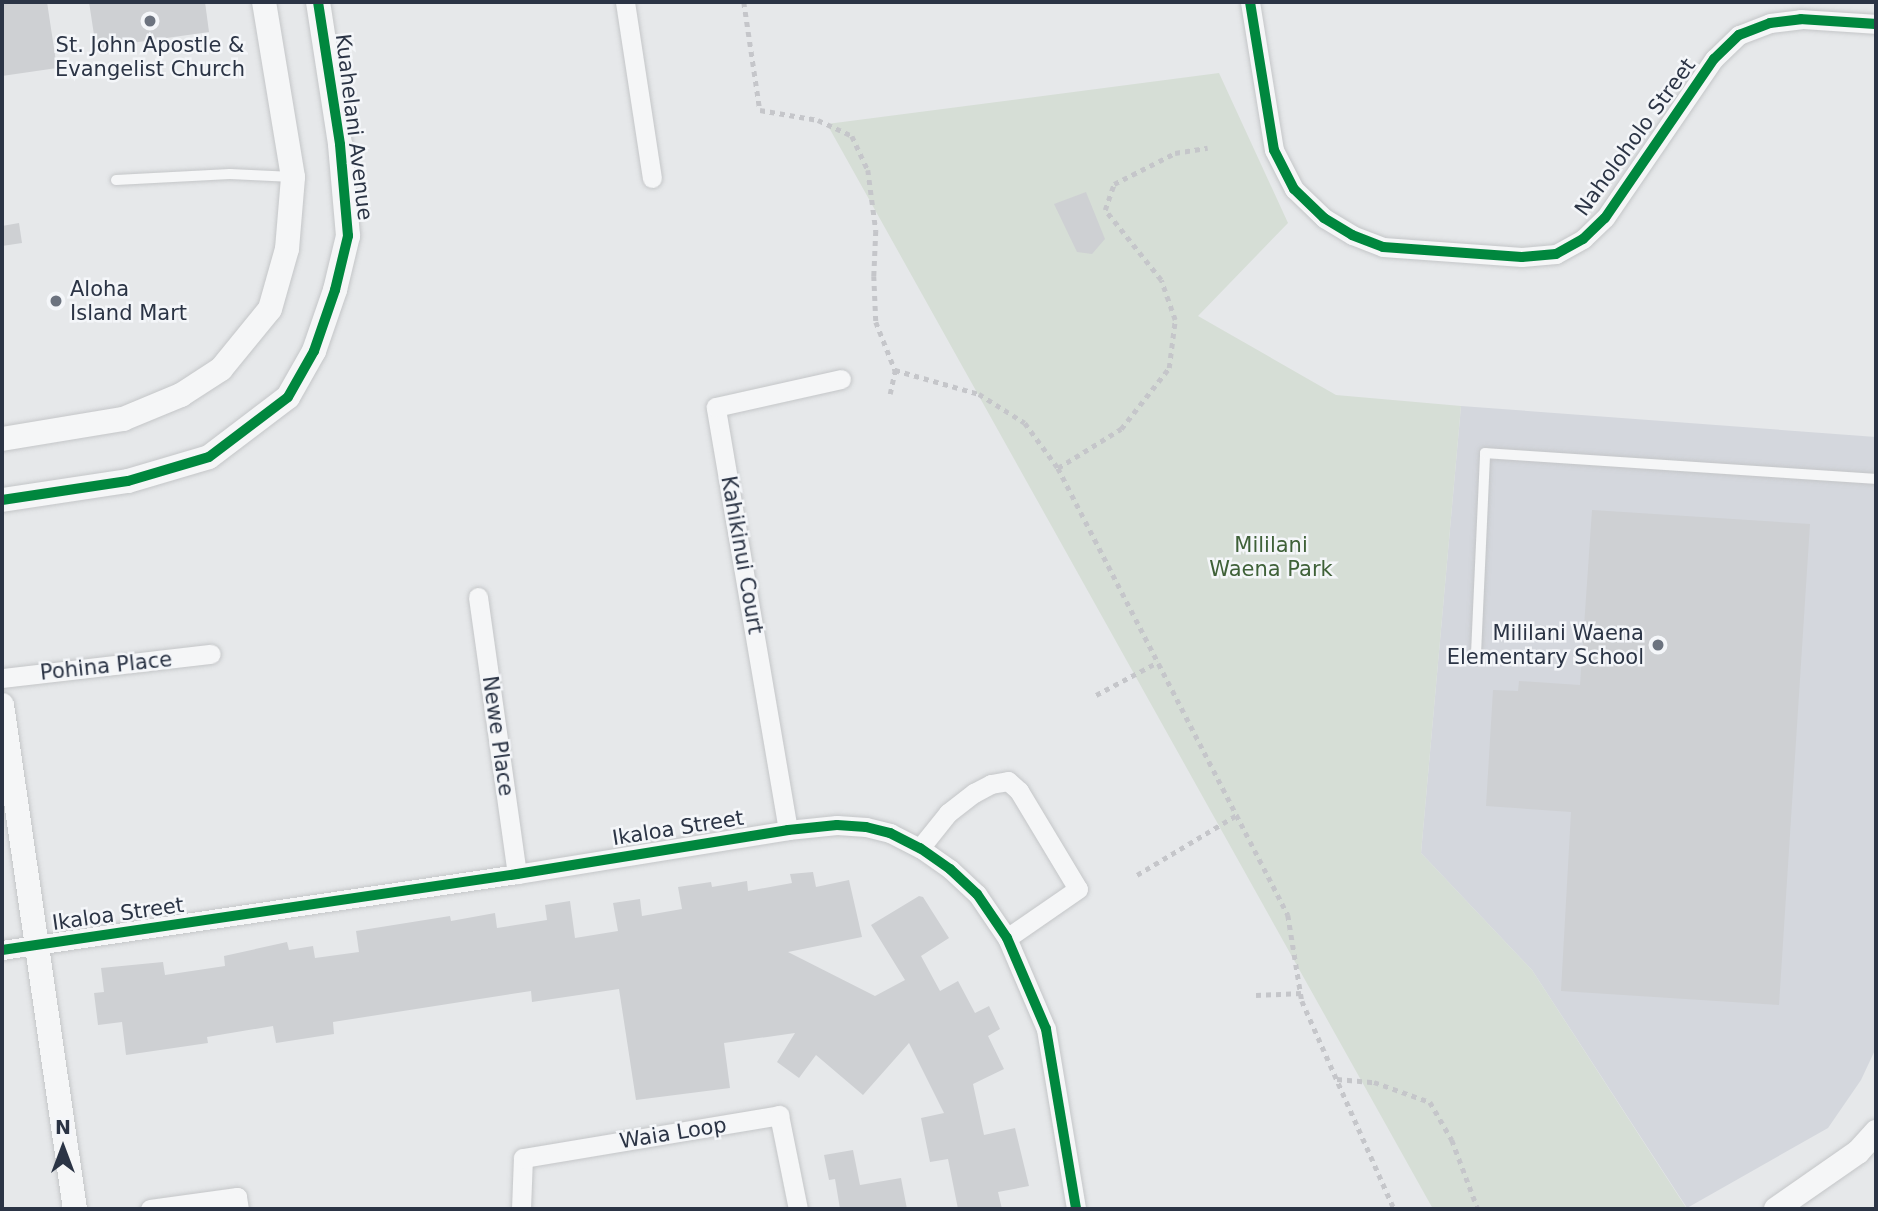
<!DOCTYPE html>
<style>
body{margin:0}
#map{position:relative;width:1878px;height:1211px;overflow:hidden;background:#e6e8ea;font-family:"DejaVu Sans",sans-serif}
div>[style]{position:absolute}
[style*='--x']{left:calc(var(--x)*1px);top:calc(var(--y)*1px);width:calc(var(--w)*1px);rotate:calc(var(--a)*1deg)}
.built>*{inset:0;background:#d4d7dd}
.green>*{inset:0;background:#d6ded6}
.building>*{inset:0;background:#ced0d3}
.path>*{height:4.5px;margin-top:-2.25px;transform-origin:0;background:repeating-linear-gradient(90deg,#c5c6ca 0 5px,transparent 0 10px)}
.roads{filter:drop-shadow(0 0 2px #c4c6c8) drop-shadow(0 0 2px #c4c6c8)}
.service>*{height:10px;margin:-5px;padding:0 5px;transform-origin:5px;border-radius:5px;background:#f5f6f7}
.minor>*{height:19px;margin:-9.5px;padding:0 9.5px;transform-origin:9.5px;border-radius:9.5px;background:#f5f6f7}
.tertiary>*{height:24px;margin:-12px;padding:0 12px;transform-origin:12px;border-radius:12px;background:#f5f6f7}
.cycleway>*{height:10px;margin:-5px;padding:0 5px;transform-origin:5px;border-radius:5px;background:#00873e}
.dots>*{width:19px;height:19px;translate:-50% -50%;box-sizing:border-box;border:4px solid #f4f6f9;border-radius:50%}
span{translate:-50% -50%;white-space:nowrap;text-align:center;line-height:1.15;-webkit-text-stroke:5px #f4f6f9;paint-order:stroke}
.poi-label{font-size:21px;color:#2b3445}
.left{translate:0 -50%;text-align:left}
.right{translate:-100% -50%;text-align:right}
.street-label{font-size:21px;color:#2b3445}
.park-label{font-size:21px;color:#3f6138}
.frame{position:absolute;inset:0;border:4px solid #2b3445;pointer-events:none}
.north{position:absolute;left:28px;top:1113px;width:70px;height:70px;-webkit-text-stroke:5px #f4f6f9;paint-order:stroke;rotate:0deg;font-size:19px;font-weight:700;line-height:28px;text-align:center;color:#2b3445}
.north::after{content:'';display:block;margin:auto;width:24px;height:32px;background:#2b3445;clip-path:polygon(50% 0,100% 100%,50% 72%,0 100%)}
</style>
<div id="map">
<div class="built">
<i style="clip-path:polygon(1461px 406px,1876px 437px,1876px 1048px,1861px 1080px,1828px 1128px,1687px 1208px,1532px 970px,1421px 853px)"></i>
</div>
<div class="green">
<i style="clip-path:polygon(1219px 73px,1288px 223px,1198px 316px,1336px 395px,1461px 406px,1421px 853px,1532px 970px,1687px 1209px,1433px 1209px,827px 124px)"></i>
</div>
<div class="building">
<i style="clip-path:polygon(2px 2px,47px 2px,57px 68px,2px 76px)"></i>
<i style="clip-path:polygon(89px 2px,205px 2px,209px 32px,96px 48px)"></i>
<i style="clip-path:polygon(1086px 192px,1105px 239px,1092px 254px,1077px 252px,1054px 204px)"></i>
<i style="clip-path:polygon(19px 223px,22px 243px,2px 246px,2px 226px)"></i>
<i style="clip-path:polygon(1592px 510px,1810px 524px,1779px 1005px,1561px 991px,1571px 812px,1486px 806px,1493px 690px,1518px 691px,1519px 681px,1580px 685px)"></i>
<i style="clip-path:polygon(813px 872px,816px 887px,849px 880px,862px 937px,788px 952px,875px 996px,905px 980px,871px 925px,919px 896px,923px 897px,949px 938px,921px 956px,940px 991px,958px 981px,975px 1013px,989px 1006px,1000px 1029px,988px 1036px,1004px 1069px,973px 1084px,984px 1135px,1015px 1128px,1029px 1186px,998px 1192px,1002px 1209px,958px 1209px,948px 1159px,930px 1162px,921px 1118px,944px 1113px,909px 1043px,863px 1095px,816px 1055px,799px 1078px,777px 1062px,795px 1033px,724px 1043px,730px 1088px,636px 1100px,619px 989px,532px 1002px,531px 991px,333px 1022px,334px 1034px,276px 1043px,273px 1026px,207px 1037px,208px 1043px,126px 1055px,122px 1022px,98px 1025px,94px 993px,104px 992px,101px 968px,163px 962px,165px 975px,225px 966px,224px 956px,287px 942px,289px 950px,313px 946px,315px 958px,359px 952px,356px 931px,450px 916px,451px 921px,495px 913px,497px 928px,547px 920px,545px 905px,570px 901px,575px 938px,618px 931px,613px 903px,640px 899px,642px 916px,682px 909px,678px 887px,711px 882px,712px 887px,747px 881px,748px 891px,792px 883px,790px 874px)"></i>
<i style="clip-path:polygon(853px 1150px,860px 1185px,901px 1178px,907px 1209px,840px 1209px,835px 1179px,829px 1180px,824px 1155px)"></i>
</div>
<div class="path">
<i style="--x:744;--y:2;--w:109;--a:81.6"></i>
<i style="--x:760;--y:110;--w:59;--a:9.8"></i>
<i style="--x:818;--y:120;--w:38;--a:25"></i>
<i style="--x:852;--y:136;--w:38;--a:65"></i>
<i style="--x:868;--y:170;--w:62;--a:82.5"></i>
<i style="--x:876;--y:231;--w:45;--a:92.5"></i>
<i style="--x:874;--y:276;--w:46;--a:87.5"></i>
<i style="--x:876;--y:322;--w:52;--a:68.4"></i>
<i style="--x:895;--y:370;--w:87;--a:15.9"></i>
<i style="--x:979;--y:394;--w:54;--a:32.2"></i>
<i style="--x:1025;--y:423;--w:56;--a:53.7"></i>
<i style="--x:1058;--y:468;--w:503;--a:62.77"></i>
<i style="--x:1288;--y:915;--w:87;--a:80.8"></i>
<i style="--x:1302;--y:1001;--w:227;--a:66.1"></i>
<i style="--x:890;--y:394;--w:25;--a:-78"></i>
<i style="--x:1058;--y:468;--w:74;--a:-31.8"></i>
<i style="--x:1121;--y:429;--w:78;--a:-51.8"></i>
<i style="--x:1169;--y:368;--w:48;--a:-82.9"></i>
<i style="--x:1175;--y:320;--w:42;--a:-109.3"></i>
<i style="--x:1161;--y:280;--w:90;--a:-128.7"></i>
<i style="--x:1105;--y:210;--w:28;--a:-71"></i>
<i style="--x:1114;--y:184;--w:68;--a:-26.9"></i>
<i style="--x:1175;--y:153;--w:33;--a:-9"></i>
<i style="--x:1096;--y:695;--w:70;--a:-28"></i>
<i style="--x:1137;--y:875;--w:117;--a:-31"></i>
<i style="--x:1256;--y:995;--w:45;--a:-2.5"></i>
<i style="--x:1337;--y:1079;--w:37;--a:5"></i>
<i style="--x:1374;--y:1082;--w:59;--a:19.7"></i>
<i style="--x:1430;--y:1102;--w:44;--a:59.9"></i>
<i style="--x:1452;--y:1140;--w:74;--a:69.4"></i>
</div>
<div class="roads">
<div class="service">
<i style="--x:116;--y:180;--w:114;--a:-3"></i>
<i style="--x:230;--y:174;--w:63;--a:2.7"></i>
<i style="--x:1476;--y:654;--w:201;--a:-87.4"></i>
<i style="--x:1485;--y:453;--w:392;--a:3.8"></i>
</div>
<div class="minor">
<i style="--x:625;--y:2;--w:178;--a:81.3"></i>
<i style="--x:1250;--y:2;--w:150;--a:80.8"></i>
<i style="--x:1274;--y:150;--w:44;--a:62.9"></i>
<i style="--x:1294;--y:189;--w:42;--a:44"></i>
<i style="--x:1324;--y:218;--w:33;--a:31"></i>
<i style="--x:1352;--y:235;--w:33;--a:21"></i>
<i style="--x:1383;--y:247;--w:139;--a:4.1"></i>
<i style="--x:1522;--y:257;--w:34;--a:-5"></i>
<i style="--x:1556;--y:254;--w:31;--a:-29"></i>
<i style="--x:1583;--y:239;--w:30;--a:-44"></i>
<i style="--x:1605;--y:218;--w:193;--a:-55.6"></i>
<i style="--x:1714;--y:59;--w:35;--a:-44"></i>
<i style="--x:1739;--y:35;--w:33;--a:-21"></i>
<i style="--x:1770;--y:23;--w:31;--a:-7"></i>
<i style="--x:1801;--y:19;--w:75;--a:3.8"></i>
<i style="--x:478;--y:597;--w:280;--a:82"></i>
<i style="--x:2;--y:678;--w:210;--a:-6.6"></i>
<i style="--x:788;--y:830;--w:429;--a:-99.7"></i>
<i style="--x:716;--y:407;--w:128;--a:-12.6"></i>
<i style="--x:920;--y:848;--w:45;--a:-51.3"></i>
<i style="--x:948;--y:813;--w:33;--a:-38"></i>
<i style="--x:974;--y:793;--w:19;--a:-28"></i>
<i style="--x:991;--y:784;--w:17;--a:-10"></i>
<i style="--x:1008;--y:781;--w:15;--a:42"></i>
<i style="--x:1019;--y:791;--w:114;--a:59"></i>
<i style="--x:1078;--y:889;--w:86;--a:145.4"></i>
<i style="--x:2;--y:950;--w:521;--a:-8.39"></i>
<i style="--x:517;--y:874;--w:275;--a:-9.2"></i>
<i style="--x:788;--y:830;--w:49;--a:-5.8"></i>
<i style="--x:837;--y:825;--w:29;--a:4"></i>
<i style="--x:866;--y:827;--w:25;--a:14"></i>
<i style="--x:890;--y:833;--w:34;--a:27"></i>
<i style="--x:920;--y:848;--w:37;--a:35"></i>
<i style="--x:950;--y:869;--w:37;--a:43"></i>
<i style="--x:977;--y:894;--w:53;--a:55.7"></i>
<i style="--x:1007;--y:938;--w:99;--a:66.8"></i>
<i style="--x:1046;--y:1029;--w:182;--a:80.5"></i>
<i style="--x:150;--y:1209;--w:88;--a:-7.9"></i>
<i style="--x:237;--y:1197;--w:12;--a:81"></i>
<i style="--x:521;--y:1209;--w:51;--a:-87.8"></i>
<i style="--x:523;--y:1158;--w:260;--a:-9.5"></i>
<i style="--x:779;--y:1115;--w:96;--a:78.6"></i>
</div>
<div class="tertiary">
<i style="--x:2;--y:439;--w:123;--a:-9.4"></i>
<i style="--x:123;--y:419;--w:63;--a:-22.5"></i>
<i style="--x:181;--y:395;--w:48;--a:-33"></i>
<i style="--x:221;--y:369;--w:77;--a:-50.8"></i>
<i style="--x:270;--y:309;--w:62;--a:-74.2"></i>
<i style="--x:287;--y:249;--w:72;--a:-85.2"></i>
<i style="--x:293;--y:177;--w:177;--a:-99.4"></i>
<i style="--x:2;--y:500;--w:127;--a:-8.6"></i>
<i style="--x:128;--y:481;--w:84;--a:-16.5"></i>
<i style="--x:209;--y:457;--w:99;--a:-37.2"></i>
<i style="--x:288;--y:397;--w:53;--a:-60.5"></i>
<i style="--x:314;--y:351;--w:65;--a:-71"></i>
<i style="--x:335;--y:290;--w:56;--a:-76.5"></i>
<i style="--x:348;--y:236;--w:92;--a:-95"></i>
<i style="--x:340;--y:144;--w:144;--a:-98.8"></i>
<i style="--x:2;--y:705;--w:509;--a:81.76"></i>
<i style="--x:1776;--y:1209;--w:100;--a:-34.8"></i>
<i style="--x:1858;--y:1152;--w:27;--a:-48"></i>
</div>
</div>
<div class="cycleway">
<i style="--x:1250;--y:2;--w:150;--a:80.8"></i>
<i style="--x:1274;--y:150;--w:44;--a:62.9"></i>
<i style="--x:1294;--y:189;--w:42;--a:44"></i>
<i style="--x:1324;--y:218;--w:33;--a:31"></i>
<i style="--x:1352;--y:235;--w:33;--a:21"></i>
<i style="--x:1383;--y:247;--w:139;--a:4.1"></i>
<i style="--x:1522;--y:257;--w:34;--a:-5"></i>
<i style="--x:1556;--y:254;--w:31;--a:-29"></i>
<i style="--x:1583;--y:239;--w:30;--a:-44"></i>
<i style="--x:1605;--y:218;--w:193;--a:-55.6"></i>
<i style="--x:1714;--y:59;--w:35;--a:-44"></i>
<i style="--x:1739;--y:35;--w:33;--a:-21"></i>
<i style="--x:1770;--y:23;--w:31;--a:-7"></i>
<i style="--x:1801;--y:19;--w:75;--a:3.8"></i>
<i style="--x:2;--y:500;--w:127;--a:-8.6"></i>
<i style="--x:128;--y:481;--w:84;--a:-16.5"></i>
<i style="--x:209;--y:457;--w:99;--a:-37.2"></i>
<i style="--x:288;--y:397;--w:53;--a:-60.5"></i>
<i style="--x:314;--y:351;--w:65;--a:-71"></i>
<i style="--x:335;--y:290;--w:56;--a:-76.5"></i>
<i style="--x:348;--y:236;--w:92;--a:-95"></i>
<i style="--x:340;--y:144;--w:144;--a:-98.8"></i>
<i style="--x:2;--y:950;--w:521;--a:-8.39"></i>
<i style="--x:517;--y:874;--w:275;--a:-9.2"></i>
<i style="--x:788;--y:830;--w:49;--a:-5.8"></i>
<i style="--x:837;--y:825;--w:29;--a:4"></i>
<i style="--x:866;--y:827;--w:25;--a:14"></i>
<i style="--x:890;--y:833;--w:34;--a:27"></i>
<i style="--x:920;--y:848;--w:37;--a:35"></i>
<i style="--x:950;--y:869;--w:37;--a:43"></i>
<i style="--x:977;--y:894;--w:53;--a:55.7"></i>
<i style="--x:1007;--y:938;--w:99;--a:66.8"></i>
<i style="--x:1046;--y:1029;--w:182;--a:80.5"></i>
</div>
<div class="dots">
<i style="left:150px;top:21px;background:#6c737f"></i>
<i style="left:56px;top:301px;background:#6c737f"></i>
<i style="left:1658px;top:645px;background:#6c737f"></i>
</div>
<div class="poi-label">
<span style="left:150px;top:57px">St. John Apostle &amp;<br>Evangelist Church</span>
<span class="left" style="left:70px;top:301px">Aloha<br>Island Mart</span>
<span class="right" style="left:1644px;top:645px">Mililani Waena<br>Elementary School</span>
</div>
<div class="street-label">
<span style="left:354px;top:127px;rotate:83deg">Kuahelani Avenue</span>
<span style="left:1635px;top:137px;rotate:-54deg">Naholoholo Street</span>
<span style="left:742px;top:555px;rotate:80deg">Kahikinui Court</span>
<span style="left:106px;top:666px;rotate:-6deg">Pohina Place</span>
<span style="left:498px;top:736px;rotate:82deg">Newe Place</span>
<span style="left:678px;top:828px;rotate:-9deg">Ikaloa Street</span>
<span style="left:118px;top:914px;rotate:-8deg">Ikaloa Street</span>
<span style="left:673px;top:1133px;rotate:-9deg">Waia Loop</span>
</div>
<div class="park-label">
<span style="left:1271px;top:557px">Mililani<br>Waena Park</span>
</div>
<div class="frame"></div>
<div class="north">N</div>
</div>
